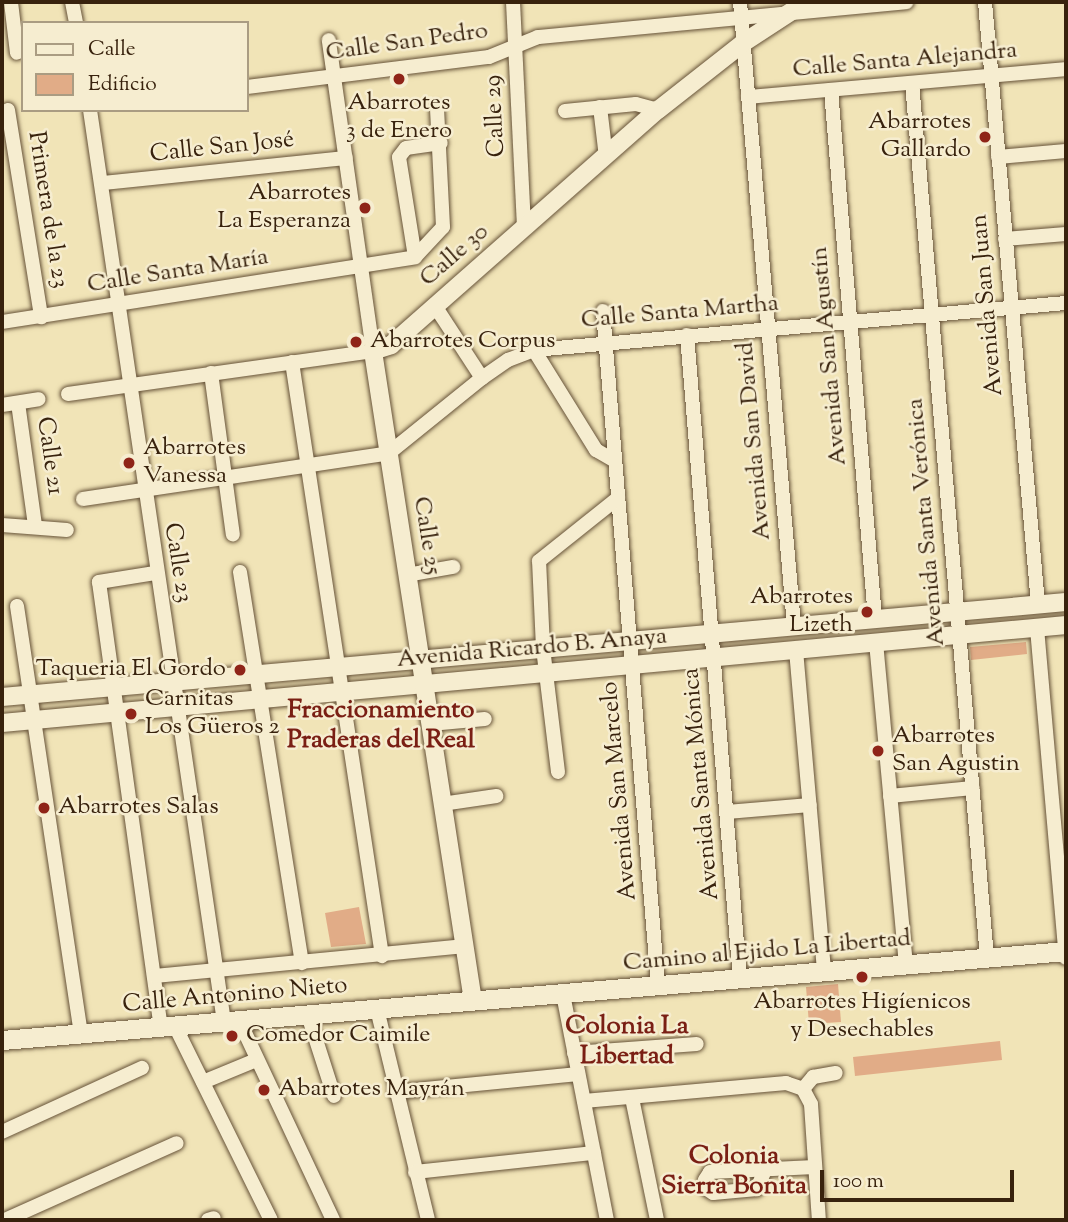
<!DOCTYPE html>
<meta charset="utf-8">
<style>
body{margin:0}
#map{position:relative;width:1068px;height:1222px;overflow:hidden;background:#f1e4b7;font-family:"Sorts Mill Goudy",serif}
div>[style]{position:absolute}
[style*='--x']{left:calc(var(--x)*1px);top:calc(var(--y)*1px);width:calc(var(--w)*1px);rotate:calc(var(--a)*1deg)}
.building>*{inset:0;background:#e1ac87}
.roads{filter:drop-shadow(0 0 2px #665238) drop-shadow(0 0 2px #665238)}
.minor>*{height:14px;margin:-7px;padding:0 7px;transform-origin:7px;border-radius:7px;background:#f6edd0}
.tertiary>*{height:18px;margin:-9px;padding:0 9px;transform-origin:9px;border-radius:9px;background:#f6edd0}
.secondary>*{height:19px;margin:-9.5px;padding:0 9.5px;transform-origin:9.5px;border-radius:9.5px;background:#f6edd0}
.dots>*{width:19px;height:19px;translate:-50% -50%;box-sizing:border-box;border:4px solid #f6edd0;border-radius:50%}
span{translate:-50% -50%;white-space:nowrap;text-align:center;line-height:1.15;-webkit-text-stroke:5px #f6edd0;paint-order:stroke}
.street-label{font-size:24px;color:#38220d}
.poi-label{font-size:24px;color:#38220d}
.right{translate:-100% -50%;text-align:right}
.left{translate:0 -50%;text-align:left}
.neighbourhood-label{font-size:26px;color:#7a1f14;font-weight:700}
.frame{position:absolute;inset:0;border:4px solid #38220d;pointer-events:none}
.legend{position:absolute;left:21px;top:21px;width:228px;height:91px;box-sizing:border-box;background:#f6edd0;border:2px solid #aa9c82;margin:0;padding:9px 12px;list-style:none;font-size:21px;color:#38220d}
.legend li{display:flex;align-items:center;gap:14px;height:35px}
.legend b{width:35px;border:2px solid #aa9c82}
.scale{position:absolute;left:820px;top:1170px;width:194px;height:32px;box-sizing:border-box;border:4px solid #38220d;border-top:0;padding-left:9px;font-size:21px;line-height:24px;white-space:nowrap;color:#38220d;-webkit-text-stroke:5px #f6edd0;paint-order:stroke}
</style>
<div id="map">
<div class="building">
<i style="clip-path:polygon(1026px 642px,1027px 654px,971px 660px,970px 647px)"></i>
<i style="clip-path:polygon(359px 907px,366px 944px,331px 947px,325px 913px)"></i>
<i style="clip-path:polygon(838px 984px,841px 1022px,809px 1024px,806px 987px)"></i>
<i style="clip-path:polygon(1000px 1041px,1002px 1060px,855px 1076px,853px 1057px)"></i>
</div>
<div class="roads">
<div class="minor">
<i style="--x:11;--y:2;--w:51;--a:83.3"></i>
<i style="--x:72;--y:2;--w:21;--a:79"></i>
<i style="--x:513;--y:2;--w:226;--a:87.2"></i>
<i style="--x:740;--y:2;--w:625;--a:85.05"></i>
<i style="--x:985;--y:2;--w:604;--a:84.97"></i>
<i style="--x:912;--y:83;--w:878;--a:85.1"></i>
<i style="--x:247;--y:87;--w:244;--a:-7.1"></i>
<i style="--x:489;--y:57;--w:53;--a:-22.2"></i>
<i style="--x:538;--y:37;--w:370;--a:-5.4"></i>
<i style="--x:831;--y:90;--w:530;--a:85.24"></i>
<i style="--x:748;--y:97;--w:319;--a:-5"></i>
<i style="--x:600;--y:107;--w:50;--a:83.2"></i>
<i style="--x:8;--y:110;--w:210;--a:80.9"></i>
<i style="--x:90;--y:110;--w:922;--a:81.64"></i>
<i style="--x:565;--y:111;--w:71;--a:-5.6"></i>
<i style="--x:636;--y:104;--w:23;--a:15"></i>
<i style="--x:998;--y:157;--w:68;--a:-5"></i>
<i style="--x:103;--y:183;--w:244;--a:-5.9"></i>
<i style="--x:1005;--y:239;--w:61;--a:-4.7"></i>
<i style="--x:415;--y:257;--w:101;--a:-99.1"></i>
<i style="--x:399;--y:157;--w:11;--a:-52"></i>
<i style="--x:406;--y:148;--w:35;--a:-8"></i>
<i style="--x:435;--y:306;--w:86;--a:56.9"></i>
<i style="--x:603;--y:311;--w:677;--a:85.34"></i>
<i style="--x:2;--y:322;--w:418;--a:-8.9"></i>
<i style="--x:415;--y:257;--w:41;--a:-47"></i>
<i style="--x:443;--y:227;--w:118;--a:-92.9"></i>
<i style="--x:687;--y:335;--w:646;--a:85.3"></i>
<i style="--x:534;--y:350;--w:118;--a:58.2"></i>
<i style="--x:596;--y:450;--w:22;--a:30"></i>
<i style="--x:292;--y:362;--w:601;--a:81.38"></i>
<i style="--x:211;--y:373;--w:163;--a:82.3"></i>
<i style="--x:68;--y:394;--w:308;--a:-8"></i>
<i style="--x:373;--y:351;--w:314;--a:-98.1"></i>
<i style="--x:18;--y:403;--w:123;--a:82.1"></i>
<i style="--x:2;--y:405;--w:37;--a:-9"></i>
<i style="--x:83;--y:499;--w:309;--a:-8.5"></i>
<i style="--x:389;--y:453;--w:119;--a:-38.9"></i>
<i style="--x:482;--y:378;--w:32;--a:-35"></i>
<i style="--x:508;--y:360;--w:28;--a:-21"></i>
<i style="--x:534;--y:350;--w:534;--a:-5.05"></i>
<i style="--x:2;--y:525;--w:65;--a:4.4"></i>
<i style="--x:240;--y:572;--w:396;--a:81"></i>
<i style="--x:155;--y:573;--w:57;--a:170.9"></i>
<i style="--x:99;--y:582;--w:449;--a:82.1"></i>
<i style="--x:407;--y:575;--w:47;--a:-9.9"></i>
<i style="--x:17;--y:606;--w:432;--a:81.5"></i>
<i style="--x:1037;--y:628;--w:331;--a:85"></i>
<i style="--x:876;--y:642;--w:324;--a:84.7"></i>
<i style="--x:796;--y:650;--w:323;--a:85"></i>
<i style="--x:430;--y:724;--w:55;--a:-5.2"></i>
<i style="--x:558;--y:772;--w:125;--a:-96.9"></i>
<i style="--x:543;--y:648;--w:87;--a:-92.6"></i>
<i style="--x:539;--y:561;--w:101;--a:-38.6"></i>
<i style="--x:890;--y:796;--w:83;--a:-5.5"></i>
<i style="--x:442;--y:804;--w:55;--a:-8.4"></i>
<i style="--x:727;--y:812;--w:83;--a:-4.8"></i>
<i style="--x:154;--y:976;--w:311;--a:-5.5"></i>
<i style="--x:563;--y:994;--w:230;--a:79"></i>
<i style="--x:377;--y:1009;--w:217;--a:76.4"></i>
<i style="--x:308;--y:1015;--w:85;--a:72.2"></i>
<i style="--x:239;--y:1020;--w:221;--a:64.8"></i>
<i style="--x:175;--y:1026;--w:216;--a:63.7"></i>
<i style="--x:574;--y:1053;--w:123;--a:-4.2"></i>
<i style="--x:203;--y:1082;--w:57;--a:-22.5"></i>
<i style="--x:803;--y:1089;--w:17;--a:62"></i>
<i style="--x:811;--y:1104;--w:116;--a:86.1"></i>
<i style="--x:803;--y:1089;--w:16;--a:-50"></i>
<i style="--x:813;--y:1077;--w:23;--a:-10"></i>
<i style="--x:395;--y:1092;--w:184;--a:-5.6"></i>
<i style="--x:632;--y:1098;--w:125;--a:78.4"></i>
<i style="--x:584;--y:1101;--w:203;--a:-5.1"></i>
<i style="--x:786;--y:1083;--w:18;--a:19"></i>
<i style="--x:2;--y:1132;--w:154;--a:-24.6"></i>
<i style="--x:765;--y:1170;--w:21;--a:113"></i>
<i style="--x:757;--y:1189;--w:44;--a:174.8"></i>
<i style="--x:713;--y:1193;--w:7;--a:-146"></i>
<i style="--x:707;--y:1189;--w:9;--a:-103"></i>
<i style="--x:705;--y:1180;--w:9;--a:-58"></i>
<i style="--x:710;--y:1172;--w:105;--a:-2.7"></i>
<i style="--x:415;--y:1172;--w:180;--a:-6.1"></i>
<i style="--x:5;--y:1220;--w:188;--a:-24.1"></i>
<i style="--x:208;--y:1220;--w:6;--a:-18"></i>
</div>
<div class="tertiary">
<i style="--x:2;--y:697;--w:1068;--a:-5.1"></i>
<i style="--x:2;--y:723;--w:1069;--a:-5.26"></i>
<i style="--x:473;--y:1001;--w:658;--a:-98.75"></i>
<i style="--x:373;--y:351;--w:19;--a:-18"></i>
<i style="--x:391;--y:345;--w:356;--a:-41.4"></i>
<i style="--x:658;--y:110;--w:108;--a:-38.2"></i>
<i style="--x:743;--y:43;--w:75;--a:-33.1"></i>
</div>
<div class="secondary">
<i style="--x:2;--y:1040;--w:1068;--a:-4.78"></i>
</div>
</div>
<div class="dots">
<i style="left:399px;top:79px;background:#8f2418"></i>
<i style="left:985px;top:137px;background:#8f2418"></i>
<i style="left:365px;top:208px;background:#8f2418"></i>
<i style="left:356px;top:342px;background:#8f2418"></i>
<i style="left:129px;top:463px;background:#8f2418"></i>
<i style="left:867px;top:612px;background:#8f2418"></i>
<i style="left:240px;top:670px;background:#8f2418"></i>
<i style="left:131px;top:714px;background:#8f2418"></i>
<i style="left:878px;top:751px;background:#8f2418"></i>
<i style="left:44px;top:808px;background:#8f2418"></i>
<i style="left:862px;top:977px;background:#8f2418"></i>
<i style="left:232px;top:1036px;background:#8f2418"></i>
<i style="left:264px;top:1090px;background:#8f2418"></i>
</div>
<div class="street-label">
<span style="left:407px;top:43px;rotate:-8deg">Calle San Pedro</span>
<span style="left:905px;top:61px;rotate:-5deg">Calle Santa Alejandra</span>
<span style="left:496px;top:116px;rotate:-93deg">Calle 29</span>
<span style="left:222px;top:148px;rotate:-6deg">Calle San José</span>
<span style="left:47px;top:210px;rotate:81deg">Primera de la 23</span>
<span style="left:455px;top:256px;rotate:-41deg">Calle 30</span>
<span style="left:178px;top:272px;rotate:-9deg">Calle Santa María</span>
<span style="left:988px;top:305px;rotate:-95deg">Avenida San Juan</span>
<span style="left:680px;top:313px;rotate:-5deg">Calle Santa Martha</span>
<span style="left:830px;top:356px;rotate:-95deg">Avenida San Agustín</span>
<span style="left:755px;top:441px;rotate:-95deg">Avenida San David</span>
<span style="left:49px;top:456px;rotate:82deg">Calle 21</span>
<span style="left:927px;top:522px;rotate:-95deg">Avenida Santa Verónica</span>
<span style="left:426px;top:536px;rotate:81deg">Calle 25</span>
<span style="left:177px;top:563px;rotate:81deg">Calle 23</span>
<span style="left:532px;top:649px;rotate:-5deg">Avenida Ricardo B. Anaya</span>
<span style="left:702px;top:784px;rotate:-95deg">Avenida Santa Mónica</span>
<span style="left:620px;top:791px;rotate:-95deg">Avenida San Marcelo</span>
<span style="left:767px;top:952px;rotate:-5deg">Camino al Ejido La Libertad</span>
<span style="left:235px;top:996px;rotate:-5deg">Calle Antonino Nieto</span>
</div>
<div class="poi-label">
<span style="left:399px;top:118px">Abarrotes<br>3 de Enero</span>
<span class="right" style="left:971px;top:137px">Abarrotes<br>Gallardo</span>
<span class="right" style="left:351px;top:208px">Abarrotes<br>La Esperanza</span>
<span class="left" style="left:370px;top:342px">Abarrotes Corpus</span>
<span class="left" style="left:143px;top:463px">Abarrotes<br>Vanessa</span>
<span class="right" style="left:853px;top:612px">Abarrotes<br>Lizeth</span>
<span class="right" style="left:226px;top:670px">Taqueria El Gordo</span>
<span class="left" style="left:145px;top:714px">Carnitas<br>Los Güeros 2</span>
<span class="left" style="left:892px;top:751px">Abarrotes<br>San Agustin</span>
<span class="left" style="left:58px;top:808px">Abarrotes Salas</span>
<span style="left:862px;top:1017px">Abarrotes Higíenicos<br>y Desechables</span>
<span class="left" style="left:246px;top:1036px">Comedor Caimile</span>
<span class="left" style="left:278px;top:1090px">Abarrotes Mayrán</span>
</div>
<div class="neighbourhood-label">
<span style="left:381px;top:726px">Fraccionamiento<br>Praderas del Real</span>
<span style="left:627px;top:1042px">Colonia La<br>Libertad</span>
<span style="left:734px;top:1172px">Colonia<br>Sierra Bonita</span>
</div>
<div class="frame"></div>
<ul class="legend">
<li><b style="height:9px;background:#f6edd0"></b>Calle</li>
<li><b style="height:19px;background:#e1ac87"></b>Edificio</li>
</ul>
<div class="scale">100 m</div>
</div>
